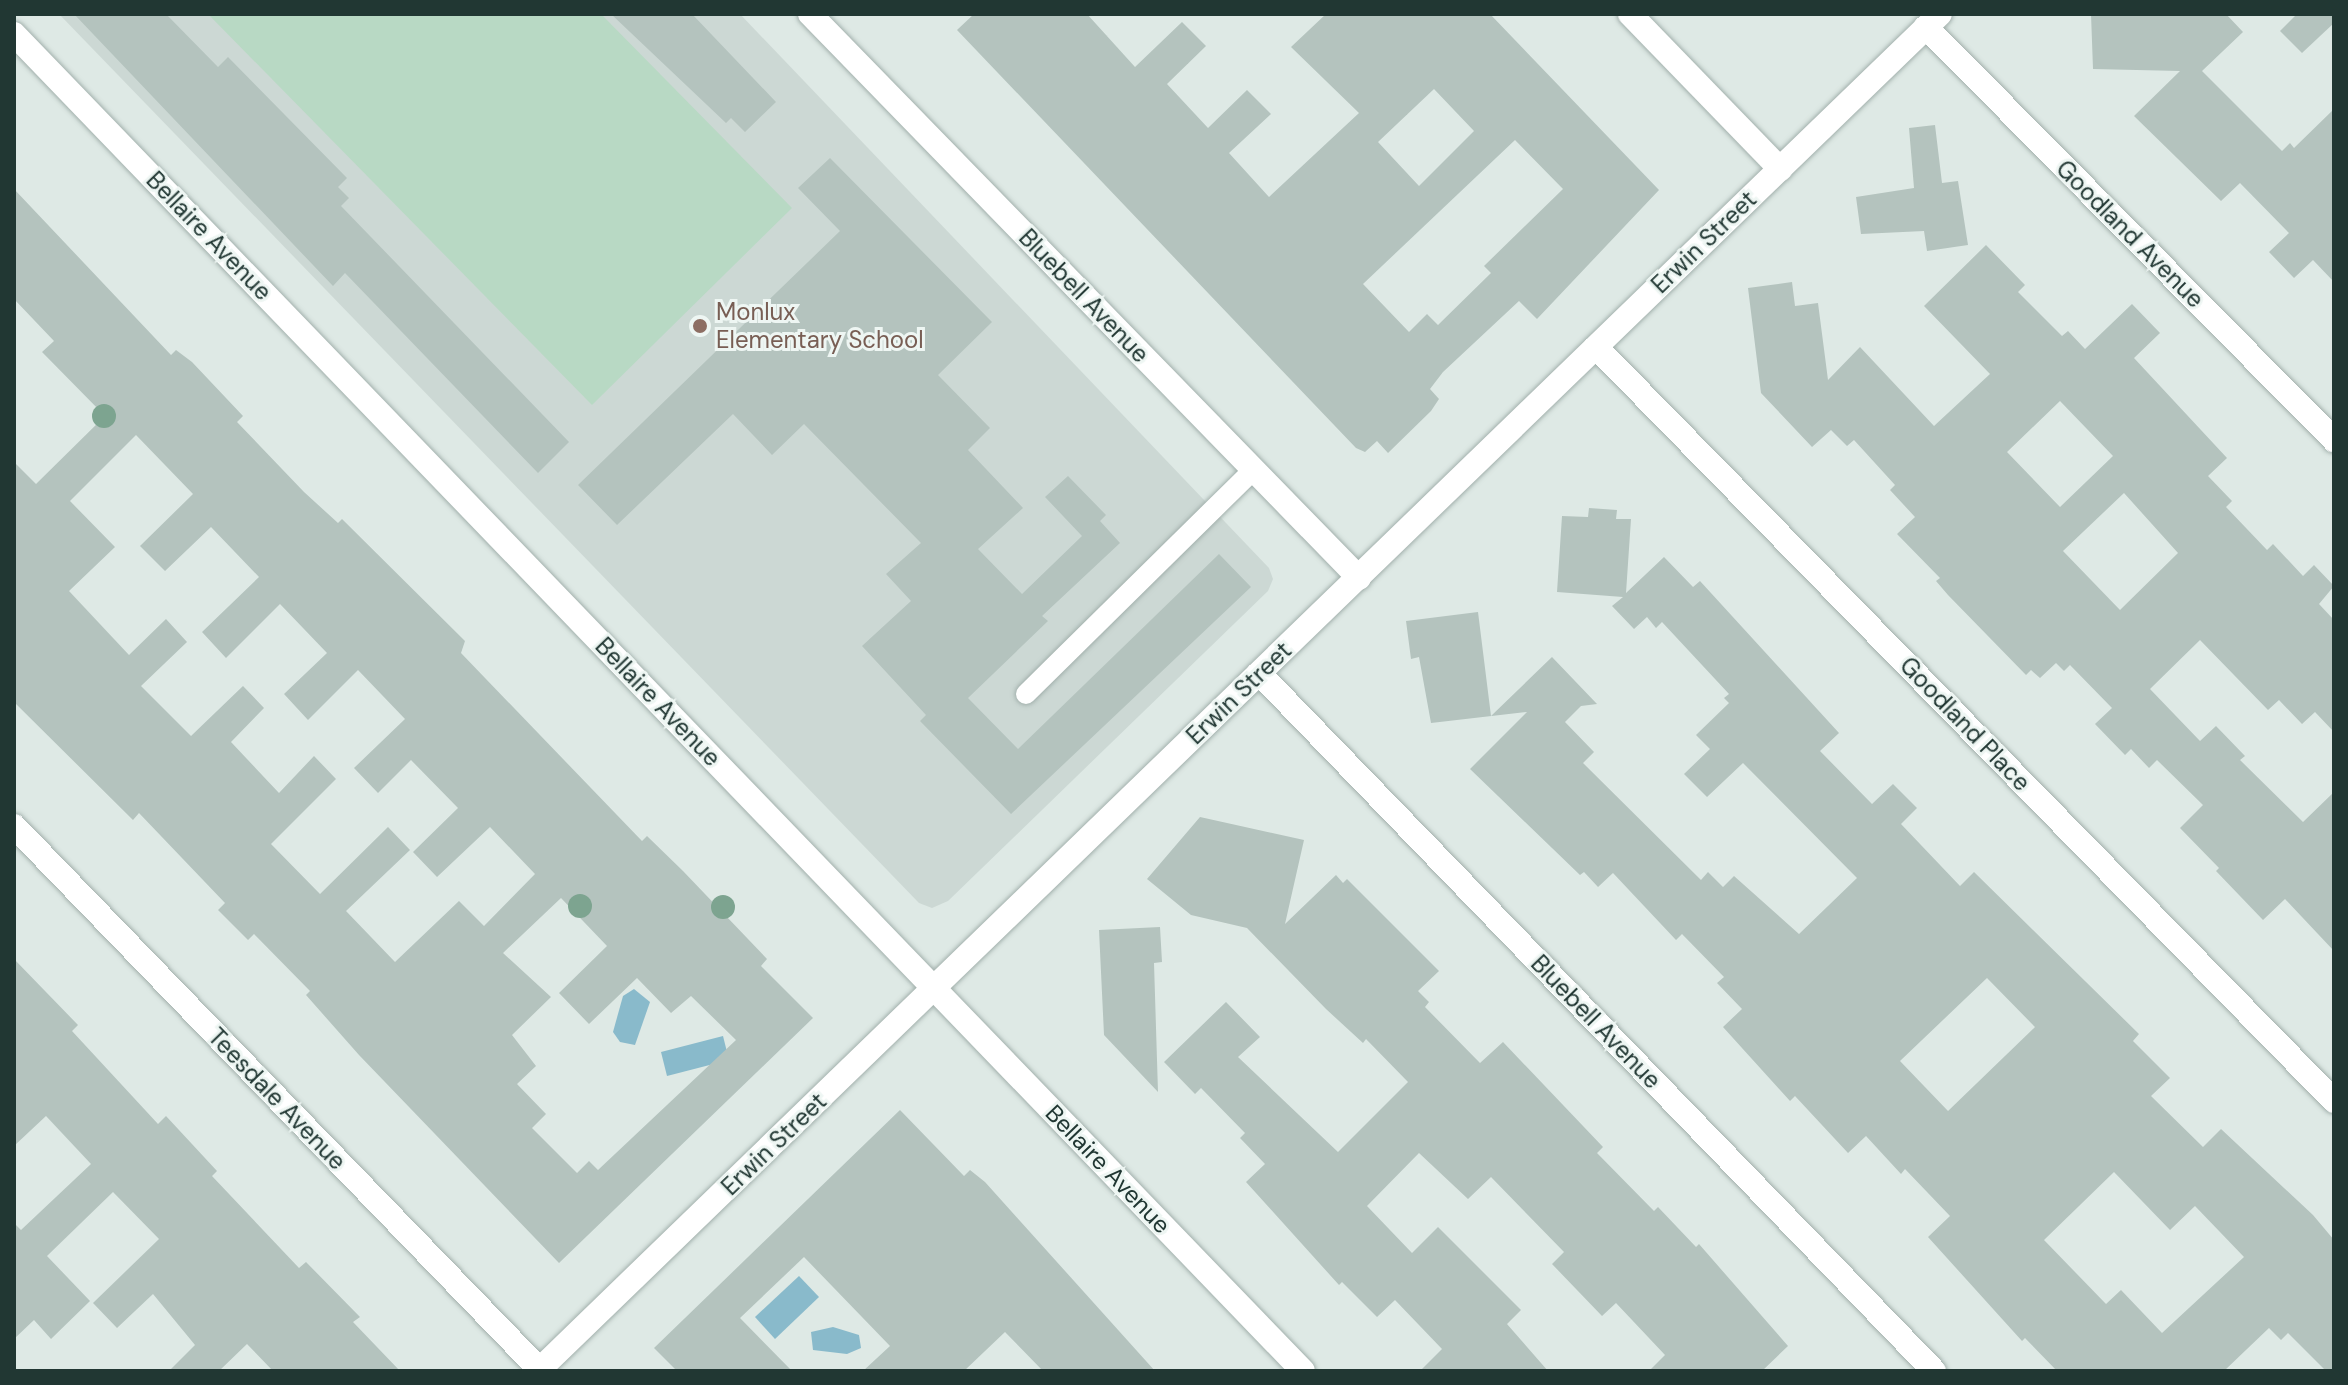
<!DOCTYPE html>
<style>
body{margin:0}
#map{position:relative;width:2348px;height:1385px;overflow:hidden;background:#dee9e5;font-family:"DM Sans",sans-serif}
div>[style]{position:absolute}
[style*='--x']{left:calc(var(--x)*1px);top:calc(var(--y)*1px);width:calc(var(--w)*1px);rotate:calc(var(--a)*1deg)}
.built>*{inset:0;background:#ccd8d4}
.green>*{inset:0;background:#b8d9c4}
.water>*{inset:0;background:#89bacb}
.building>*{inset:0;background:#b4c3be}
.roads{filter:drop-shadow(0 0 2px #a2b0ac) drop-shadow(0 0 2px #a2b0ac)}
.lane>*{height:20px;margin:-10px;padding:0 10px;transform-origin:10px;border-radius:10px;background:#fff}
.street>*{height:24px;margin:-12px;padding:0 12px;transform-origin:12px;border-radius:12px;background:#fff}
.secondary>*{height:24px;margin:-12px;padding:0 12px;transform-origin:12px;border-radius:12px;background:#fff}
.trees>*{width:24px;height:24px;margin:-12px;border-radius:50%;background:#7da490}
.dots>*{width:22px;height:22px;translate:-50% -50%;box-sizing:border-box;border:4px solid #eef6f3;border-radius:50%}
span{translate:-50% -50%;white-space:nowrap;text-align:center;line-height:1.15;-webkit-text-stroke:6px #eef6f3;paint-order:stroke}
.street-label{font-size:24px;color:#213733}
.education-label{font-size:24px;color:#785e54}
.left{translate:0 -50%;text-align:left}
.frame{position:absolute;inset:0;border:16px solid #213733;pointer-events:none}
</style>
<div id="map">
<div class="built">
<i style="clip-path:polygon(59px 14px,740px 14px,1269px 568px,1273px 579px,1268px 591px,948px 901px,932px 908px,919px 903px)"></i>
</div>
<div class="green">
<i style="clip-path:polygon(208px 14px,601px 14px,792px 208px,592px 405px)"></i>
</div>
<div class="water">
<i style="clip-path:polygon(634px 989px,650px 1002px,635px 1045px,620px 1042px,613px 1032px,623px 996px)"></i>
<i style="clip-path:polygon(723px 1036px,729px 1060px,667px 1076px,661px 1052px)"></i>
<i style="clip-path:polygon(799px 1276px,819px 1297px,775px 1339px,755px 1317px)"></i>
<i style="clip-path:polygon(833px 1327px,859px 1335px,861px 1348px,847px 1354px,813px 1350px,811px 1332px)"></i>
</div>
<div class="building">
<i style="clip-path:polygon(74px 14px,166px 14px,218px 67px,228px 57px,347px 178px,338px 187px,349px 198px,341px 206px,569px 442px,538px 473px,345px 273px,333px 286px)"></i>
<i style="clip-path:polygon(611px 14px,692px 14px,776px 102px,745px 132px,731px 118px,726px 123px)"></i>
<i style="clip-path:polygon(evenodd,974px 14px,1087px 14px,1135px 67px,1182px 22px,1206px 46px,1167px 84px,1208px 128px,1247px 90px,1271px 114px,1229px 153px,1269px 197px,1359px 113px,1291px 47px,1326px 14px,1490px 14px,1659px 190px,1537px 319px,1519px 301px,1443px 372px,1430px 389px,1439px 399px,1431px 411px,1388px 453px,1377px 441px,1365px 452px,1356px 448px,957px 30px,974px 14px,1434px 89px,1474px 131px,1419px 186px,1378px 142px,1434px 89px,974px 14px,1515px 140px,1563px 189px,1484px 266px,1491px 273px,1438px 325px,1427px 314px,1409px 332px,1363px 284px,1515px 140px)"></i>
<i style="clip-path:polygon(2091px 14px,2226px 14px,2243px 32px,2202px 71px,2282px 151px,2290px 143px,2294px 148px,2334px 109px,2334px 282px,2313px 260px,2294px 278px,2269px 252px,2289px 233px,2240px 183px,2221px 201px,2134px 116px,2180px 71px,2093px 69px)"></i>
<i style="clip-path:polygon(2297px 14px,2334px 14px,2334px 23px,2302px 53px,2280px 31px)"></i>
<i style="clip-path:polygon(1935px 125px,1942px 183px,1958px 181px,1968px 245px,1927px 251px,1924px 231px,1861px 234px,1856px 197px,1914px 188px,1909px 128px)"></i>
<i style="clip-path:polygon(830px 158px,992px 322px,938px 375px,990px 428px,968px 450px,1023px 508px,978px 549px,1022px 594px,1082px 536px,1045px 497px,1068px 476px,1106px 515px,1100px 521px,1120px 543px,1042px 616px,1048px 621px,968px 698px,1018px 749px,1219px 554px,1251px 587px,1011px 814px,920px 721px,926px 715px,862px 646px,911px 601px,886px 574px,921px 543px,804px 424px,772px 455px,733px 414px,617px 525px,578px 485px,840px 231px,798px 188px)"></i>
<i style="clip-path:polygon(evenodd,14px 189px,171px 355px,176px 350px,192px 362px,243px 416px,237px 422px,304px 492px,338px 523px,342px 519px,465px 641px,461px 653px,642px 841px,647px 836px,683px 871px,767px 959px,761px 966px,813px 1018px,559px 1263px,359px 1055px,306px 995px,310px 991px,254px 934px,248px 940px,218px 910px,225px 903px,139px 813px,133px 820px,14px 702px,14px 462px,36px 484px,105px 416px,42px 352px,54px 341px,14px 299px,14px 189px,136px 435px,193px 494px,140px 546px,165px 571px,211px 527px,259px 577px,202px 632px,226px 658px,280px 604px,327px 653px,284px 694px,308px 720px,358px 670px,405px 719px,354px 768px,378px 793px,411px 760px,458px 808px,413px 852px,437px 877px,490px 827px,535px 874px,484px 926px,459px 901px,395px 962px,346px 911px,410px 850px,388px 827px,320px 894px,271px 844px,336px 779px,314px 756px,279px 793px,231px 742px,264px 708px,243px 686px,191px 736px,141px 686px,187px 642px,166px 619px,129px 655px,69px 591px,115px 547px,70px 501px,136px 435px,14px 189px,561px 898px,607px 946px,559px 993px,589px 1024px,637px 978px,671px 1013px,691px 996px,736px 1040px,598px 1170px,589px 1161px,577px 1173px,532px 1128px,546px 1114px,517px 1084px,536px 1066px,512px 1035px,551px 997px,503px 953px,561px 898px)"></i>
<i style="clip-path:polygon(evenodd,1986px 245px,2025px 285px,2018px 292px,2062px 336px,2068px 331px,2085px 349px,2132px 304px,2160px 333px,2134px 358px,2227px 458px,2208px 476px,2232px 501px,2226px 507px,2267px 550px,2273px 544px,2303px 576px,2314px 565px,2334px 586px,2319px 604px,2334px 620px,2334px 732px,2315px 712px,2302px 724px,2279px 700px,2268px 710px,2200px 640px,2150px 689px,2200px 741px,2216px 726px,2245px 756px,2240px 760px,2303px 822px,2334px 792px,2334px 951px,2285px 899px,2263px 920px,2216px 871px,2219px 868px,2180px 828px,2203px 805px,2157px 760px,2149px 768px,2131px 749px,2125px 755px,2095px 724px,2112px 708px,2070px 665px,2064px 671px,2056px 663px,2040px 678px,2031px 670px,2026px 675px,1948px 595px,1936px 581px,1940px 578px,1897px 534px,1915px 517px,1890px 490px,1895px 485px,1854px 440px,1847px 446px,1831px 430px,1812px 447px,1761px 393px,1748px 288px,1792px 282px,1795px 306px,1818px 303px,1828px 380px,1860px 347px,1934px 426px,1990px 374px,1924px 306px,1986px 245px,2060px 401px,2113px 456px,2060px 507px,2007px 452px,2060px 401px,1986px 245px,2124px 493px,2178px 553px,2120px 610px,2063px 551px,2124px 493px)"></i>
<i style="clip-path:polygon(evenodd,1589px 508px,1617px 510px,1616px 519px,1631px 519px,1626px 593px,1664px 557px,1693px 587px,1700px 581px,1839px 733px,1820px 751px,1872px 804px,1893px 784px,1917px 808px,1901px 824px,1960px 886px,1974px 872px,2139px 1034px,2133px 1041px,2170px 1078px,2151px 1096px,2203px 1147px,2221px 1129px,2313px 1215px,2334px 1240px,2334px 1371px,2326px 1371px,2288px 1333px,2281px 1340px,2269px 1328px,2224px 1371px,2057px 1371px,2025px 1338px,2022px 1341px,1928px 1237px,1950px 1216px,1905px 1169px,1901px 1174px,1866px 1136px,1848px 1153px,1795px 1096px,1790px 1101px,1723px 1027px,1742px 1009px,1717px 983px,1724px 977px,1682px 934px,1676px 940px,1613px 873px,1598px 887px,1584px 872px,1580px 875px,1470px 769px,1527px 712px,1431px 723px,1419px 657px,1411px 659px,1406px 621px,1478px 612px,1491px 716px,1552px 657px,1597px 704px,1581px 706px,1565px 722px,1594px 752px,1583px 763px,1701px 880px,1708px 872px,1723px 887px,1734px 876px,1799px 934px,1857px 878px,1743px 763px,1707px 797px,1684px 774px,1710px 749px,1696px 735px,1729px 703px,1724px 698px,1729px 694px,1662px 622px,1656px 628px,1647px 617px,1634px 629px,1612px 606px,1623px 597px,1557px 592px,1562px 516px,1588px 517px,1589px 508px,1987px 978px,2035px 1027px,1948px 1111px,1900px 1061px,1987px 978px,1589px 508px,2114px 1172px,2170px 1230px,2195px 1206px,2244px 1257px,2162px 1333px,2121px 1290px,2106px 1304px,2044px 1240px,2114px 1172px)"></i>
<i style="clip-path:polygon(1200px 817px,1304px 840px,1285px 924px,1336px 875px,1343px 883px,1347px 879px,1439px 971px,1418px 991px,1429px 1002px,1425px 1007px,1480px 1063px,1503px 1042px,1603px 1147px,1597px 1153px,1654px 1211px,1658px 1207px,1696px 1247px,1699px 1244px,1788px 1346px,1762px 1371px,1649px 1371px,1665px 1355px,1616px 1303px,1602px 1316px,1552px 1264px,1564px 1252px,1491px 1177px,1468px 1199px,1419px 1153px,1367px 1206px,1412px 1253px,1438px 1227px,1521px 1310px,1507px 1324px,1548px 1371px,1420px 1371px,1442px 1349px,1395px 1300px,1377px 1317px,1342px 1282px,1339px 1285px,1246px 1182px,1265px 1164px,1240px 1138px,1245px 1133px,1201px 1088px,1195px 1094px,1164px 1062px,1226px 1002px,1260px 1037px,1238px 1057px,1338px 1152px,1408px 1082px,1366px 1039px,1363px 1043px,1326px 1009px,1247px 928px,1191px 915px,1147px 879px)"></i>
<i style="clip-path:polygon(1160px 927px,1162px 962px,1154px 963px,1158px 1092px,1104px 1035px,1099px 930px)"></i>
<i style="clip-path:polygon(14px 959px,78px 1025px,72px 1031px,158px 1124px,166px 1116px,217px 1171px,212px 1176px,299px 1268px,306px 1262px,360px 1317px,353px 1322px,400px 1371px,273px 1371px,247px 1344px,219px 1371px,169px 1371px,195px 1345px,153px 1294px,117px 1328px,93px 1303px,159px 1239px,113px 1192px,47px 1256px,90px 1301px,51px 1339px,34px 1320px,14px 1339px,14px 1223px,21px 1230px,91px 1164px,46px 1116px,14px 1146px)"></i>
<i style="clip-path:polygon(900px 1110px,964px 1176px,970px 1170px,985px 1182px,1155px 1371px,1043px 1371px,1005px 1332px,964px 1371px,863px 1371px,890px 1346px,804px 1257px,740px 1318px,792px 1371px,677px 1371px,654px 1348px)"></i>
</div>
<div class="roads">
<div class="lane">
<i style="--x:1026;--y:694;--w:319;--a:-44.6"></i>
</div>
<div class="street">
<i style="--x:810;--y:14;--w:787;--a:45.77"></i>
<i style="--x:1630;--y:14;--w:216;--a:45.9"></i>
<i style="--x:1926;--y:27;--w:581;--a:45.35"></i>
<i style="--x:1596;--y:347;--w:1055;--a:45.61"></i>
<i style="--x:1259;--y:673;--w:971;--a:45.96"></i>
<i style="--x:14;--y:826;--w:758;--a:45.96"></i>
<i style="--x:538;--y:1371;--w:1951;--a:-44.07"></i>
</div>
<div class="secondary">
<i style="--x:14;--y:34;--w:1857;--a:46.05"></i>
</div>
</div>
<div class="trees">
<i style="left:104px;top:416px"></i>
<i style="left:580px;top:906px"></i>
<i style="left:723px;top:907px"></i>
</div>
<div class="dots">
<i style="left:700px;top:326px;background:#8d6e63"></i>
</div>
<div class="street-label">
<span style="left:2130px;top:234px;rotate:45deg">Goodland Avenue</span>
<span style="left:209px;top:236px;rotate:46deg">Bellaire Avenue</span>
<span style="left:1704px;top:242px;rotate:-44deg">Erwin Street</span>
<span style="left:1084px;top:296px;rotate:46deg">Bluebell Avenue</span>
<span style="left:1239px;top:693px;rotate:-44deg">Erwin Street</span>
<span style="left:658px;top:702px;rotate:46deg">Bellaire Avenue</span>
<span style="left:1965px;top:724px;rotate:46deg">Goodland Place</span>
<span style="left:1596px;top:1022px;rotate:46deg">Bluebell Avenue</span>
<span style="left:277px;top:1099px;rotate:46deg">Teesdale Avenue</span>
<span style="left:774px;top:1144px;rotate:-44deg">Erwin Street</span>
<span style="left:1108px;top:1169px;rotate:46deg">Bellaire Avenue</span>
</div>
<div class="education-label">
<span class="left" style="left:716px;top:326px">Monlux<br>Elementary School</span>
</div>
<div class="frame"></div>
</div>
